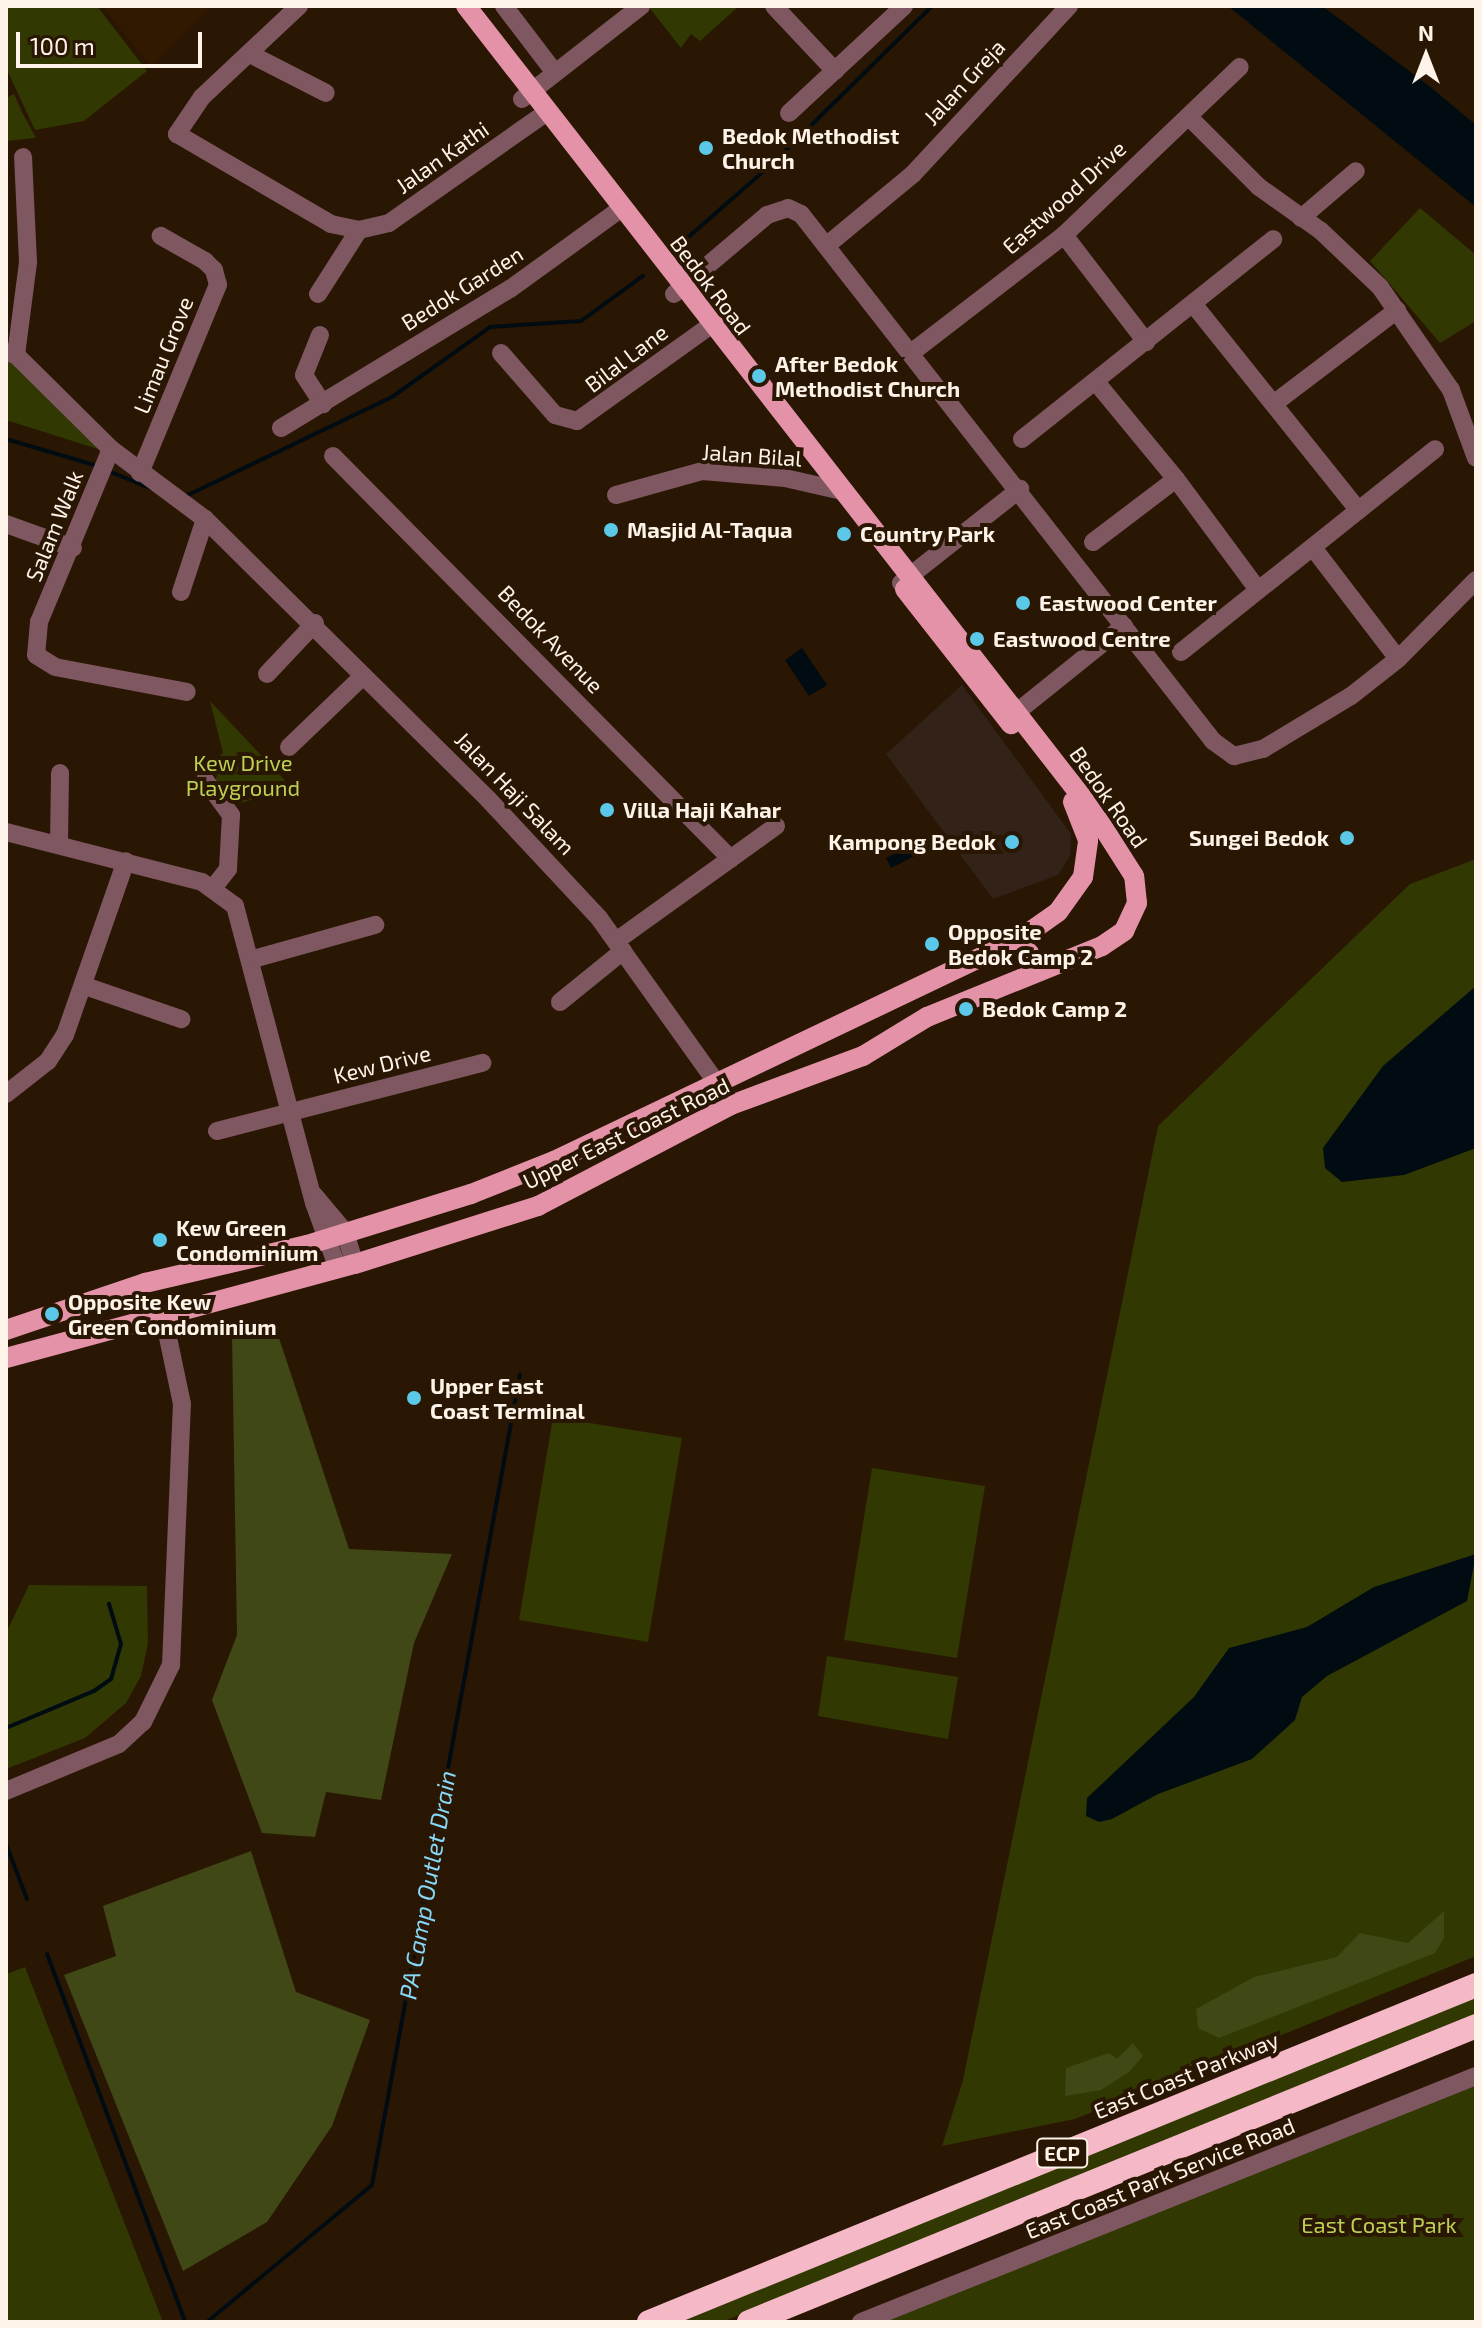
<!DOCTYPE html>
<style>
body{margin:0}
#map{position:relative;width:1482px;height:2328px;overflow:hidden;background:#291603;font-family:"Exo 2",sans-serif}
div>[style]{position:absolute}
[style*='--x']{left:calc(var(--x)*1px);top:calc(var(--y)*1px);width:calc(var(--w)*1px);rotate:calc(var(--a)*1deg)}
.commercial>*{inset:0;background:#322218}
.built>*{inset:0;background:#311900}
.green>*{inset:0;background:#313801}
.forest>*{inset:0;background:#404816}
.water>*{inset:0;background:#010c12}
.stream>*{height:4px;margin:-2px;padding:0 2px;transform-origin:2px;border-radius:2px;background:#010c12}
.minor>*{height:18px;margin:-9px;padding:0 9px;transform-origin:9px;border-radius:9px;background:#7e5761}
.major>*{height:20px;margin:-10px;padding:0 10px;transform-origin:10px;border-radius:10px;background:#e492a8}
.highway>*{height:24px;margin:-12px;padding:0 12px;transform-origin:12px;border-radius:12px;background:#f5b8c7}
.dots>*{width:22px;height:22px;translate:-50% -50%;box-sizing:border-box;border:4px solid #291603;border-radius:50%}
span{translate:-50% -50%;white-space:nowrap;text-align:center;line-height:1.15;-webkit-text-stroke:8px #291603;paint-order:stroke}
.shield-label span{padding:2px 6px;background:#291603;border:2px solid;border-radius:6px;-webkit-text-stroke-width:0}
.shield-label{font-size:20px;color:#fef3e9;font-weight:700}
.street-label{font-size:22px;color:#fef3e9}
.poi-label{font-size:22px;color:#fef3e9;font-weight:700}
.left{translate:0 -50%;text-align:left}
.right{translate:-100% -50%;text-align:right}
.park-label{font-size:22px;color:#bcd053}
.water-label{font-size:24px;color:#87d7f7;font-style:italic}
.frame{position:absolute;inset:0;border:8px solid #fef3e9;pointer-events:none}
.north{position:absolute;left:1386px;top:16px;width:80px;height:80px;-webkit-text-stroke:6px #291603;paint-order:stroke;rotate:0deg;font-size:22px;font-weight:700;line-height:32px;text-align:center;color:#fef3e9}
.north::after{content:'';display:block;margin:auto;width:28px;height:36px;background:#fef3e9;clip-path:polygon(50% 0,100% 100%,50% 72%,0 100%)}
.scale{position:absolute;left:16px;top:32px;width:186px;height:36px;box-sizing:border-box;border:4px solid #fef3e9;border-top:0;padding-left:10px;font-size:24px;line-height:28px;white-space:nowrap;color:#fef3e9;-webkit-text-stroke:6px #291603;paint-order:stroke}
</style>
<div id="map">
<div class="commercial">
<i style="clip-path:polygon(962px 685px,1071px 834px,1070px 856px,1058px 875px,993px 899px,886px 754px)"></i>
</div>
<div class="built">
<i style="clip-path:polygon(102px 6px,211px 6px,151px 67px)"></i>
</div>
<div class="green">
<i style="clip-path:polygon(6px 6px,97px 6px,147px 71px,84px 121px,35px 130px,6px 68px)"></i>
<i style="clip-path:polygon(648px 6px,739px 6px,700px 41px,691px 34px,681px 48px)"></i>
<i style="clip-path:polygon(14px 94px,22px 112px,36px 138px,6px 141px,6px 98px)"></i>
<i style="clip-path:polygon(1420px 208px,1476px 255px,1476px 321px,1440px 343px,1370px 261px)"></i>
<i style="clip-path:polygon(6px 356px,101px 450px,6px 420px)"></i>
<i style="clip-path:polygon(210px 701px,292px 788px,237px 804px,215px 782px,218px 772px,211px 763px,223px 753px)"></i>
<i style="clip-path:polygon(1476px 859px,1476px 1956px,1075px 2119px,942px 2146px,963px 2080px,1158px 1126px,1410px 884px)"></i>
<i style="clip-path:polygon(553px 1417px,682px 1438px,648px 1642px,519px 1620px)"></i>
<i style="clip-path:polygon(872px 1468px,985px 1486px,957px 1658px,844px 1640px)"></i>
<i style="clip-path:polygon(29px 1585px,147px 1586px,148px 1643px,141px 1676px,126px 1703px,85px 1738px,6px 1769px,6px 1633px)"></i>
<i style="clip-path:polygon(827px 1656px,958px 1677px,948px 1739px,818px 1716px)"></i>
<i style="clip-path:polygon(25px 1967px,163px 2322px,6px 2322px,6px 1974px)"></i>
<i style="clip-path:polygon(1476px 1997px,1476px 2015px,722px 2322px,677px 2322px)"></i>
<i style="clip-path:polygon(1476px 2079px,1476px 2322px,879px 2322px)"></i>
</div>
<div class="forest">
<i style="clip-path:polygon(232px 1335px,278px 1335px,349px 1549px,452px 1554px,414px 1643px,381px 1800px,326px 1792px,315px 1837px,262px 1833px,212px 1700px,237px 1635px)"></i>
<i style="clip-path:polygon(251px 1851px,296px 1992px,370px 2020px,332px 2126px,267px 2222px,183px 2271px,64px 1975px,116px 1956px,103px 1906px)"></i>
<i style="clip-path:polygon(1444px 1911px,1444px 1938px,1435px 1953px,1219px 2038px,1198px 2028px,1196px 2009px,1254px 1977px,1337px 1957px,1360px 1933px,1408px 1943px)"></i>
<i style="clip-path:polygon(1133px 2043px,1143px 2056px,1129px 2072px,1101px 2090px,1065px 2096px,1066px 2068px,1109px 2053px,1117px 2059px)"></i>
</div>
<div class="water">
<i style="clip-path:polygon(1228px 6px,1322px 6px,1428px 85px,1476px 125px,1476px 207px)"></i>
<i style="clip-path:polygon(802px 648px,827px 685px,809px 696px,785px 660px)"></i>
<i style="clip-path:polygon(927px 837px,932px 847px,891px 868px,886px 858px)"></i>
<i style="clip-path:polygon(1476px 986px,1476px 1148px,1404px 1175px,1342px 1182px,1325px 1168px,1323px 1148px,1383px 1066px)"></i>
<i style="clip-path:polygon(1476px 1554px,1467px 1601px,1327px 1676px,1302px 1697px,1295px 1720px,1252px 1759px,1158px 1794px,1112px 1819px,1099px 1822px,1086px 1816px,1087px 1798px,1194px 1697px,1229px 1648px,1307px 1627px,1374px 1587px)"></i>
</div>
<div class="stream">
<i style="--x:677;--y:247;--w:129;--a:-41.2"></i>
<i style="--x:774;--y:162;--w:222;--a:-44.6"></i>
<i style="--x:6;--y:439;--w:96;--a:16.4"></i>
<i style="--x:106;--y:470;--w:48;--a:22.2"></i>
<i style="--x:186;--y:496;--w:229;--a:-25.7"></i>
<i style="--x:392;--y:397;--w:120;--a:-35.5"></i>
<i style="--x:490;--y:327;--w:91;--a:-3.8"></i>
<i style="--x:581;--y:321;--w:77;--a:-36"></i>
<i style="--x:6;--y:1728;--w:95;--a:-22.8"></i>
<i style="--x:94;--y:1691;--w:21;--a:-35"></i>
<i style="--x:111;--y:1679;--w:36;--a:-74"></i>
<i style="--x:121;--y:1644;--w:42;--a:-106.7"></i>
<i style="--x:6;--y:1844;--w:59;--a:69.1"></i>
<i style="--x:47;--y:1954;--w:393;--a:69.4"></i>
<i style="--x:207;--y:2322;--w:214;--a:-39.7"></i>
<i style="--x:372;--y:2185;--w:824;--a:-79.66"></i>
</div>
<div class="minor">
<i style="--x:299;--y:6;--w:133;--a:136.8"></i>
<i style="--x:202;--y:97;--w:45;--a:124"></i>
<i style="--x:177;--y:134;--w:178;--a:30.3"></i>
<i style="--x:331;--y:224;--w:29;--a:12"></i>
<i style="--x:359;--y:230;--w:31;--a:-13"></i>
<i style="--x:389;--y:223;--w:193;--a:-35.1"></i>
<i style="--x:504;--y:6;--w:84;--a:52.7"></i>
<i style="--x:774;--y:6;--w:89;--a:46.8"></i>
<i style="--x:250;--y:54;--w:85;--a:27.2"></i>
<i style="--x:522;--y:99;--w:151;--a:-38"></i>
<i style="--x:789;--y:113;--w:157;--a:-42.9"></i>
<i style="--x:1189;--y:117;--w:99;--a:45"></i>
<i style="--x:1259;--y:187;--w:76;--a:35.4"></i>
<i style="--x:1321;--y:231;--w:81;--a:43.5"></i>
<i style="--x:1380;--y:287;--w:125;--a:55.4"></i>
<i style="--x:1451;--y:390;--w:72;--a:69.8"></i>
<i style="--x:1301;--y:218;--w:72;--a:-40.5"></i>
<i style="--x:1064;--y:235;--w:135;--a:52.5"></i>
<i style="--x:826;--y:246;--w:113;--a:-39.6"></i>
<i style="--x:913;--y:174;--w:229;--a:-47.1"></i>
<i style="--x:318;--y:294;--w:76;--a:-57.4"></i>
<i style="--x:674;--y:294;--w:122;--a:-40.3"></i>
<i style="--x:767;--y:215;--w:22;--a:-18"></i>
<i style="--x:788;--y:208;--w:14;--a:25"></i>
<i style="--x:801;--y:214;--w:669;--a:51.98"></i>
<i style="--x:1213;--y:741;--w:26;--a:36"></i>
<i style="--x:1234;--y:756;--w:30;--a:-14"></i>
<i style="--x:1263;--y:749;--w:103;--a:-31.1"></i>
<i style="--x:1351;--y:696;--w:60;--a:-38.2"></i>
<i style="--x:1398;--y:659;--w:111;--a:-45.4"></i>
<i style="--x:1194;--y:305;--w:263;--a:51.3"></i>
<i style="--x:320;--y:335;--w:43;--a:111.8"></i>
<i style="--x:304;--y:375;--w:35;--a:57"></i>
<i style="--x:6;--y:352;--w:10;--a:17"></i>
<i style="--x:16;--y:355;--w:134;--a:44.7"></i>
<i style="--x:111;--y:449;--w:117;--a:36.7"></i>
<i style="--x:205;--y:519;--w:398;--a:44.7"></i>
<i style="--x:488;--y:799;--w:163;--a:47"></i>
<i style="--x:599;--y:918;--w:201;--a:54.5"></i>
<i style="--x:501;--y:353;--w:82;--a:48.9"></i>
<i style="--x:555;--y:415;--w:23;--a:15"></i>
<i style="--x:577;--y:421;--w:165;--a:-35.6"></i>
<i style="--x:911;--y:353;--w:193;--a:-37.6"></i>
<i style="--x:1064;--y:235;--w:243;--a:-43.7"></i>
<i style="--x:16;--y:355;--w:94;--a:-82.6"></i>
<i style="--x:28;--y:262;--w:105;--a:-92.7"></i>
<i style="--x:1096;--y:382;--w:126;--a:50.5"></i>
<i style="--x:1176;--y:479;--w:138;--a:53.5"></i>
<i style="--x:1276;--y:402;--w:152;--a:-37.2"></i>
<i style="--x:281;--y:428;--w:268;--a:-31.3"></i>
<i style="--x:510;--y:289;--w:138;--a:-35.9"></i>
<i style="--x:1022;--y:439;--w:321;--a:-38.5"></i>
<i style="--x:111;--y:449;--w:187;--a:112.6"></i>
<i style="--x:39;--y:622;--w:33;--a:95"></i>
<i style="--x:36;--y:655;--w:22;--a:32"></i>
<i style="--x:55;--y:667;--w:134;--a:10.7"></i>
<i style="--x:333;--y:456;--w:566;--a:45.36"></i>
<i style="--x:140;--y:473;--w:204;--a:-67.5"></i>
<i style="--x:218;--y:285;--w:16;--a:-105"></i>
<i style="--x:214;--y:270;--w:13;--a:-135"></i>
<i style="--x:205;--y:261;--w:51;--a:-150.4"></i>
<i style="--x:616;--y:495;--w:89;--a:-15.6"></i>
<i style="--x:702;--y:471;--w:83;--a:4.8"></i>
<i style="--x:785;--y:478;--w:54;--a:12.8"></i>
<i style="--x:6;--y:524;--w:71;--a:19.7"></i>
<i style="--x:1093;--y:542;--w:104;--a:-37.2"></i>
<i style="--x:1314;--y:549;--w:138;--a:52.6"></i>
<i style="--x:901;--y:583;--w:152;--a:-38.3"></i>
<i style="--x:181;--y:592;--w:77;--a:-71.8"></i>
<i style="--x:1181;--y:652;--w:325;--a:-38.6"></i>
<i style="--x:267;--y:674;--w:70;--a:-46.7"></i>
<i style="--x:1007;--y:720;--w:150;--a:-38.8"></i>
<i style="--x:289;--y:747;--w:103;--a:-43.8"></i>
<i style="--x:205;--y:780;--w:44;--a:53.4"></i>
<i style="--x:231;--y:815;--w:54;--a:93.2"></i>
<i style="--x:228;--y:869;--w:23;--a:128"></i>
<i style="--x:6;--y:832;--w:202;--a:14.3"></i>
<i style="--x:202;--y:882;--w:41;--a:36"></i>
<i style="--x:235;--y:906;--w:307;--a:75.1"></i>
<i style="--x:314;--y:1203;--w:70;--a:70"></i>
<i style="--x:59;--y:845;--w:72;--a:-89.2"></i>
<i style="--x:616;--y:941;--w:197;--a:-35.7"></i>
<i style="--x:253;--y:959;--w:127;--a:-15.6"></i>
<i style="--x:85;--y:986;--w:102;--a:19"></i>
<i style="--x:560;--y:1002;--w:81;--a:-39"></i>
<i style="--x:6;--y:1094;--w:53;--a:-38.2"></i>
<i style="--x:48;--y:1061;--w:31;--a:-57"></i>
<i style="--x:65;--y:1035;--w:184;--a:-70.7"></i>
<i style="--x:217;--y:1131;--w:274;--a:-14.4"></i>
<i style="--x:314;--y:1195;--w:48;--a:50"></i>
<i style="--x:345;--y:1232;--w:34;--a:73"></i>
<i style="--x:6;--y:1791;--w:122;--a:-22.6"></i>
<i style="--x:119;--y:1744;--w:33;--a:-43"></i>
<i style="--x:143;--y:1722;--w:64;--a:-63.8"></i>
<i style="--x:171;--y:1665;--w:261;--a:-87.6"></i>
<i style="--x:182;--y:1404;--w:92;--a:-101.9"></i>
<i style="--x:861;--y:2322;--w:662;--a:-21.8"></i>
</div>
<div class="major">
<i style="--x:905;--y:589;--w:172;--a:51.9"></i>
<i style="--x:1010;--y:943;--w:21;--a:28"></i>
<i style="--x:1029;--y:953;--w:21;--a:82"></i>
<i style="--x:6;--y:1330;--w:147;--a:-18.7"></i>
<i style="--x:145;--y:1283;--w:166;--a:-13.2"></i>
<i style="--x:307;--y:1245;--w:172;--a:-17.3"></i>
<i style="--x:471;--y:1194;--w:89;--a:-21.7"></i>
<i style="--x:554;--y:1161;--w:518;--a:-25.53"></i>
<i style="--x:1021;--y:938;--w:45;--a:-35.1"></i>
<i style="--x:1058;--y:912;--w:43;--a:-54.5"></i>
<i style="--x:1083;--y:877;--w:37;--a:-82"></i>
<i style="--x:1088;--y:840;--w:41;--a:-111.5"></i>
<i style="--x:6;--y:1358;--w:361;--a:-15.1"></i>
<i style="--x:355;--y:1264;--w:192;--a:-17.6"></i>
<i style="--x:538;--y:1206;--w:218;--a:-27.6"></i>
<i style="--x:731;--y:1105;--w:141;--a:-20.4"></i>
<i style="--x:863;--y:1056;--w:75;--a:-31.4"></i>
<i style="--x:927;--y:1017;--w:189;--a:-22.1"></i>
<i style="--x:1102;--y:946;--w:27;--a:-34"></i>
<i style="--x:1124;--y:931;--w:31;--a:-65"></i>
<i style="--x:1137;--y:903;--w:27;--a:-96"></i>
<i style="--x:1134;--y:876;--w:78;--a:-122.5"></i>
<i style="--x:1092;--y:810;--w:1019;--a:-127.9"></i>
</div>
<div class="highway">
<i style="--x:649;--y:2322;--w:893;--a:-22.17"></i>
<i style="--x:749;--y:2322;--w:785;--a:-22.15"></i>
</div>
<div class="dots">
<i style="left:706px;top:148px;background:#5ac8e6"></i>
<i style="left:759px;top:376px;background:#5ac8e6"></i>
<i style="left:611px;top:530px;background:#5ac8e6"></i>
<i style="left:844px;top:534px;background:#5ac8e6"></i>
<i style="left:1023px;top:603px;background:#5ac8e6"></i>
<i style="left:977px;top:639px;background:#5ac8e6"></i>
<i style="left:607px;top:810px;background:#5ac8e6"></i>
<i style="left:1347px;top:838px;background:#5ac8e6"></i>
<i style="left:1012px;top:842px;background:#5ac8e6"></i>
<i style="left:932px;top:944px;background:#5ac8e6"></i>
<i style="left:966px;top:1009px;background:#5ac8e6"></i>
<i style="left:160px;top:1240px;background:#5ac8e6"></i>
<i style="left:52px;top:1314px;background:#5ac8e6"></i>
<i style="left:414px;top:1398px;background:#5ac8e6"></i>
</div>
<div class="shield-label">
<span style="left:1062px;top:2153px">ECP</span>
</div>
<div class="street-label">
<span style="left:964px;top:82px;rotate:-47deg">Jalan Greja</span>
<span style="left:442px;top:157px;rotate:-35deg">Jalan Kathi</span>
<span style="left:1064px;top:197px;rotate:-42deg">Eastwood Drive</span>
<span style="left:711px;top:285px;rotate:53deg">Bedok Road</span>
<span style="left:462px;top:288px;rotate:-32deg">Bedok Garden</span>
<span style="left:163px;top:355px;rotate:-68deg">Limau Grove</span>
<span style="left:626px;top:358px;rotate:-37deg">Bilal Lane</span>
<span style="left:752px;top:455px;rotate:4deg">Jalan Bilal</span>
<span style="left:54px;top:526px;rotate:-68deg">Salam Walk</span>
<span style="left:551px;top:639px;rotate:46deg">Bedok Avenue</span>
<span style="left:515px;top:793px;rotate:46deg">Jalan Haji Salam</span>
<span style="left:1109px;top:797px;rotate:55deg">Bedok Road</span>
<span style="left:382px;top:1064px;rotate:-14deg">Kew Drive</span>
<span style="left:626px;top:1133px;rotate:-26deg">Upper East Coast Road</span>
<span style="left:1186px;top:2075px;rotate:-22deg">East Coast Parkway</span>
<span style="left:1160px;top:2178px;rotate:-22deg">East Coast Park Service Road</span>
</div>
<div class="poi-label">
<span class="left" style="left:722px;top:148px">Bedok Methodist<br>Church</span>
<span class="left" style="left:775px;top:376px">After Bedok<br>Methodist Church</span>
<span class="left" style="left:627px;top:530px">Masjid Al-Taqua</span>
<span class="left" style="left:860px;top:534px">Country Park</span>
<span class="left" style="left:1039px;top:603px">Eastwood Center</span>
<span class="left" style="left:993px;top:639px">Eastwood Centre</span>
<span class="left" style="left:623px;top:810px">Villa Haji Kahar</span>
<span class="right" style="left:1329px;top:838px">Sungei Bedok</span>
<span class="right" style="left:996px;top:842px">Kampong Bedok</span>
<span class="left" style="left:948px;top:944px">Opposite<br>Bedok Camp 2</span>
<span class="left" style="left:982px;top:1009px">Bedok Camp 2</span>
<span class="left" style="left:176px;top:1240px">Kew Green<br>Condominium</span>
<span class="left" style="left:68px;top:1314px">Opposite Kew<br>Green Condominium</span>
<span class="left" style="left:430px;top:1398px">Upper East<br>Coast Terminal</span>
</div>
<div class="park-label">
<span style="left:243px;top:775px">Kew Drive<br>Playground</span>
<span style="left:1379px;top:2225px">East Coast Park</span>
</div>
<div class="water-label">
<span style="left:427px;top:1885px;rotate:-80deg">PA Camp Outlet Drain</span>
</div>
<div class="frame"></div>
<div class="north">N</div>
<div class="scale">100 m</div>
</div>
